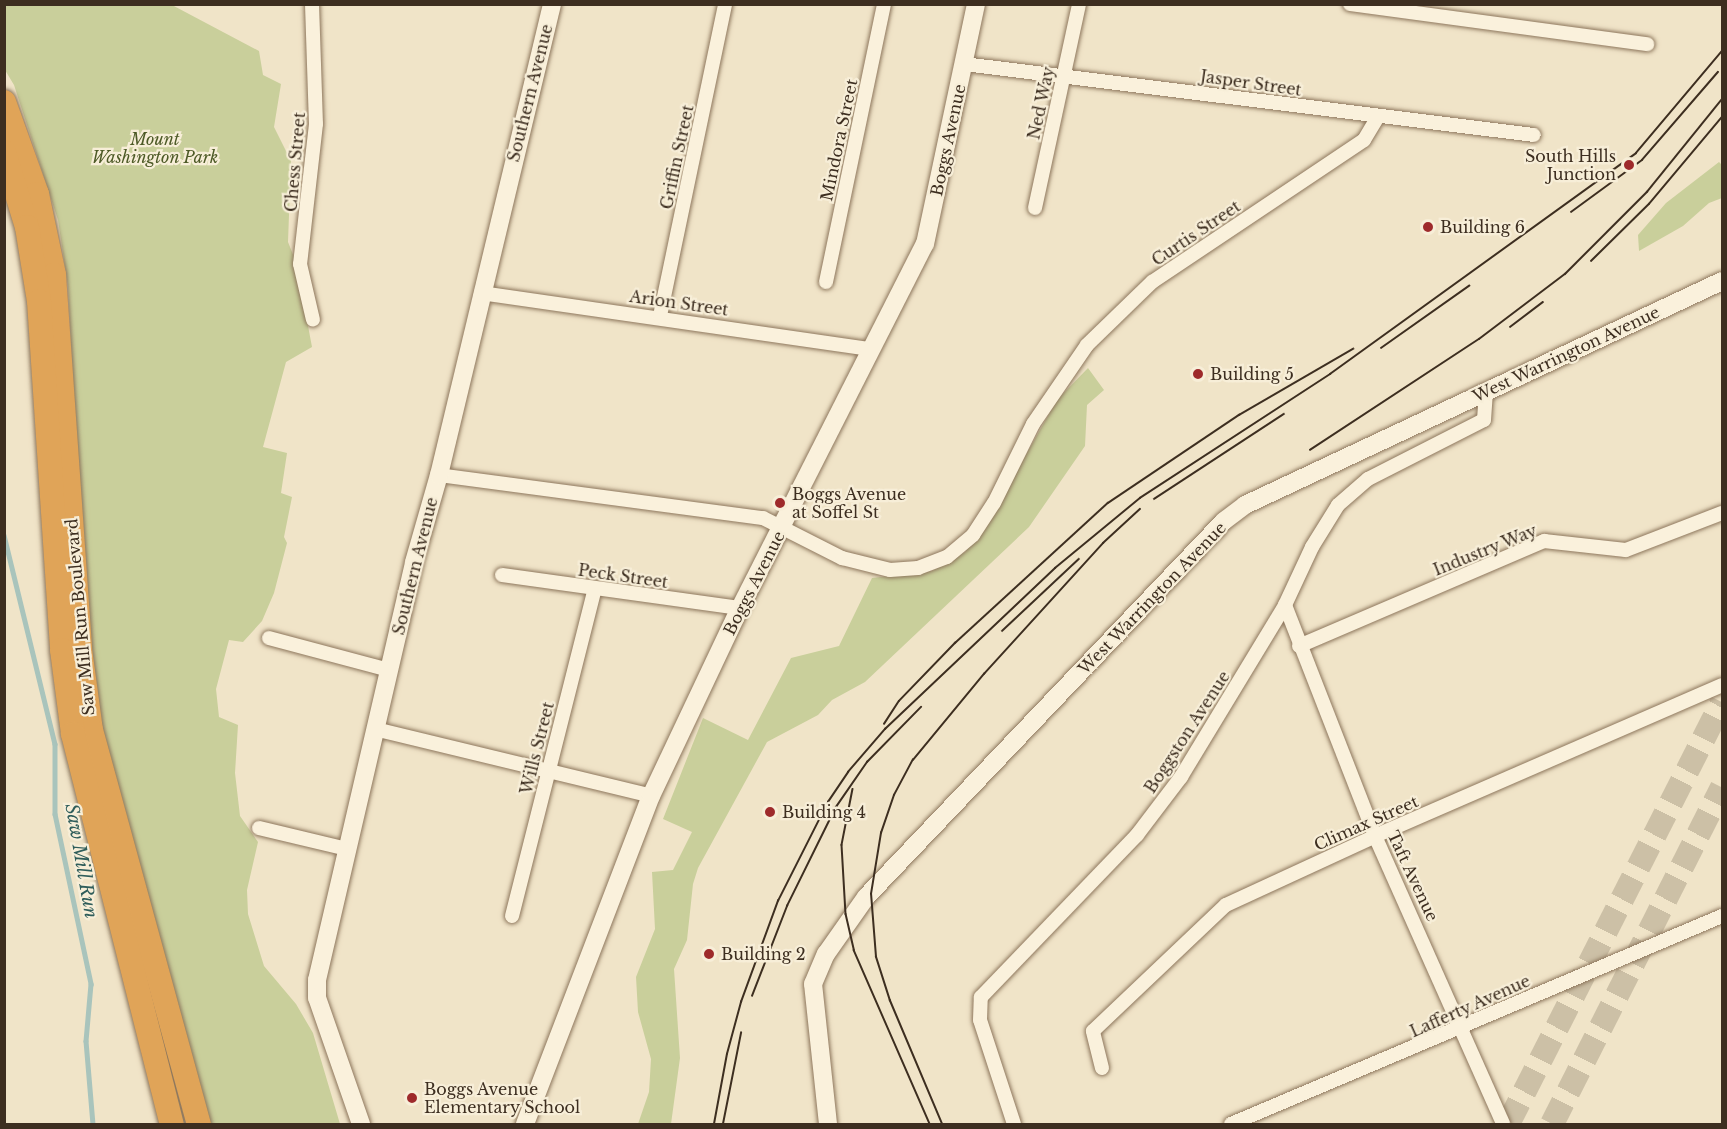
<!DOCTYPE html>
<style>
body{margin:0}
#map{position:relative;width:1727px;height:1129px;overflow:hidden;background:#f0e4c8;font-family:"Libre Baskerville",serif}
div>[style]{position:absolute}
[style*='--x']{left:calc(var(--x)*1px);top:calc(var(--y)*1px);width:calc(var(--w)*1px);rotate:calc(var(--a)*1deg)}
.green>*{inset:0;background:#c9cf9b}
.stream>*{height:4.5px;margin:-2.25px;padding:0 2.25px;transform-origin:2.25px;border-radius:2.25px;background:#a9c4bc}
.highway-tunnel>*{height:24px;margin-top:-12px;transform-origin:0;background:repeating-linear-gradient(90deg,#ccc0a6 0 24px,transparent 0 36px)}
.roads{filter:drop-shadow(0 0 2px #8d765c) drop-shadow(0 0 2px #8d765c)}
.street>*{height:14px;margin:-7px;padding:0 7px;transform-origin:7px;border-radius:7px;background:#faf1dc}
.secondary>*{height:18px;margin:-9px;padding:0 9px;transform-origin:9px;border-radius:9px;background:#faf1dc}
.highway>*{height:24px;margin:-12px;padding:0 12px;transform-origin:12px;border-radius:12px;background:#e0a458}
.tram>*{height:1.5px;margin:-0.75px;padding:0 0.75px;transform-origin:0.75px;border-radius:0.75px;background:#3d2e20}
.dots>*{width:16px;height:16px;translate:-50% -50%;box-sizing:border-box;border:3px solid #f7eed8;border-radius:50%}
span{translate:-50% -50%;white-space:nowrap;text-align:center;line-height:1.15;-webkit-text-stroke:4.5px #f7eed8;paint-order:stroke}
.street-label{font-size:16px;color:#3d2e20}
.park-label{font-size:16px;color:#4d5a26;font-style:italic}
.poi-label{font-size:16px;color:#3d2e20}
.right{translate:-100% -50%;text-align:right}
.left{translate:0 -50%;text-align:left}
.water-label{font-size:18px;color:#2f5d5a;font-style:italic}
.frame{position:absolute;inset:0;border:6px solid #3d2e20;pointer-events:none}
</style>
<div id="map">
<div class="green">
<i style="clip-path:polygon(5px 5px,172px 5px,259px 51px,263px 75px,281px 84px,274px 127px,291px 161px,288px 242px,296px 262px,312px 347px,286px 362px,263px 447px,287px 453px,281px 493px,292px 497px,284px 537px,287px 543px,274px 593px,262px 621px,243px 642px,229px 640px,216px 689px,219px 717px,238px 725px,235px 773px,240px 816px,258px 842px,247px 890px,248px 914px,264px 966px,296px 1004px,313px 1033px,340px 1124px,205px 1124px,108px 765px,88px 665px,68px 286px,58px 220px,14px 85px,5px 70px)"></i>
<i style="clip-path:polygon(1719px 162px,1722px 165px,1722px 198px,1709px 203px,1683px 226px,1639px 251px,1638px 235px,1666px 203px)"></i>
<i style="clip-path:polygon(1088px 368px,1104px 390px,1087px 405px,1085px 446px,1029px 527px,865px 682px,832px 700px,818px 715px,767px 742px,698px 868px,693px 884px,687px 940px,674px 969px,680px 1058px,671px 1124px,638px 1124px,649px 1092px,651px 1059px,638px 1012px,636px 977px,655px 929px,652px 872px,673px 870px,692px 832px,663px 819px,703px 718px,748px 740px,791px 658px,839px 646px,872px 578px,932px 571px,965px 552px,982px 532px,1057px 400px)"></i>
</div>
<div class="stream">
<i style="--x:4;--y:535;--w:215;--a:76.3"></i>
<i style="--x:55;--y:744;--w:70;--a:90"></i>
<i style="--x:55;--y:814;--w:174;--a:78"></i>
<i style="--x:91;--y:984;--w:57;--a:95"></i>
<i style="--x:86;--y:1041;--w:83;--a:85.2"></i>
</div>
<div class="highway-tunnel">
<i style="--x:1508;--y:1124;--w:473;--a:-63.1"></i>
<i style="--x:1552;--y:1124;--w:377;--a:-63.2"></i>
</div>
<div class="roads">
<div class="street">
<i style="--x:312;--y:4;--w:120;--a:88.1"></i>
<i style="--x:316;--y:124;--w:141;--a:96.5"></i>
<i style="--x:300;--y:264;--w:57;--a:76.9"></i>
<i style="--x:1350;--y:4;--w:300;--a:7.7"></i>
<i style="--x:964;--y:64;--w:574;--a:7.1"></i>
<i style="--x:1035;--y:208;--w:209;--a:-77.8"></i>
<i style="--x:826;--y:282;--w:284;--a:-78.2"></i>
<i style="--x:481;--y:293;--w:395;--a:8.2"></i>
<i style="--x:660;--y:316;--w:319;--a:-78.2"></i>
<i style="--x:439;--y:475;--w:327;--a:7.6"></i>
<i style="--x:763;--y:518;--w:89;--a:26.9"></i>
<i style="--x:842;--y:558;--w:49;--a:14"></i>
<i style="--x:890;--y:570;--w:28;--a:-4"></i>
<i style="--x:918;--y:568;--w:31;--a:-21"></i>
<i style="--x:947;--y:557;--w:34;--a:-40"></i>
<i style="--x:973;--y:535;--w:38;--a:-57"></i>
<i style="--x:994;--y:503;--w:88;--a:-63.7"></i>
<i style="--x:1033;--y:424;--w:96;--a:-55.6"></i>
<i style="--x:1087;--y:345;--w:91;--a:-44.1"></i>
<i style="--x:1152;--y:282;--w:255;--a:-33.8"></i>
<i style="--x:1364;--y:140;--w:26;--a:-59"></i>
<i style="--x:502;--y:575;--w:240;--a:7.9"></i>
<i style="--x:1285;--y:605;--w:248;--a:68.7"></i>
<i style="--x:1375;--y:836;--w:315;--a:66"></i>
<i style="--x:269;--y:638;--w:124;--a:14.9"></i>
<i style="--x:1299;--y:646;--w:267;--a:-23.2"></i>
<i style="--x:1544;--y:541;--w:82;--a:6.3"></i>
<i style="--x:1626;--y:550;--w:103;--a:-21.1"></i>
<i style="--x:375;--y:729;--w:284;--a:13.6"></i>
<i style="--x:259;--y:828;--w:90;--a:13.4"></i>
<i style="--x:512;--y:916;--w:337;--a:-75.8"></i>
<i style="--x:1102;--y:1068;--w:38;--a:-104"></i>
<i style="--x:1093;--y:1031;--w:183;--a:-43.5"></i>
<i style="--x:1226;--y:905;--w:164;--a:-24.8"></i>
<i style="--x:1375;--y:836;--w:378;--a:-23.5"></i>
<i style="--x:1014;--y:1124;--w:109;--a:-108.1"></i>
<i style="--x:980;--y:1020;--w:23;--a:-88"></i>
<i style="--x:981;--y:997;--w:225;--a:-46.1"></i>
<i style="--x:1137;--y:835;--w:73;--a:-52.8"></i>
<i style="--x:1181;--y:777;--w:201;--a:-58.8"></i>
<i style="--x:1285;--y:605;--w:64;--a:-65"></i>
<i style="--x:1312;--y:547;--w:49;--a:-58.2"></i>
<i style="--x:1338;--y:505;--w:40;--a:-41"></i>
<i style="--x:1368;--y:479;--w:130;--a:-27"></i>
<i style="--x:1484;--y:420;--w:29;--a:-86"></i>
<i style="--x:1231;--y:1124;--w:533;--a:-22.96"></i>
</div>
<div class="secondary">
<i style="--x:361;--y:1124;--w:133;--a:-109.2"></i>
<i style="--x:317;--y:998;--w:18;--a:-90"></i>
<i style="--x:317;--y:980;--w:429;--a:-76.9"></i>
<i style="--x:414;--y:562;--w:91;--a:-74"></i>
<i style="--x:439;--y:475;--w:484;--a:-76.5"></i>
<i style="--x:525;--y:1124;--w:351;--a:-69"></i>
<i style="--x:651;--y:796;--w:208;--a:-64.7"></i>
<i style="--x:740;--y:608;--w:408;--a:-63.1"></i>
<i style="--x:925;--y:244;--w:245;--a:-78"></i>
<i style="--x:828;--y:1124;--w:141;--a:-96.1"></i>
<i style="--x:813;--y:984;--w:33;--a:-67"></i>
<i style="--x:826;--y:954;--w:70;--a:-54.9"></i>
<i style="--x:866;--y:897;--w:519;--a:-46.4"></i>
<i style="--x:1224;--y:521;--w:26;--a:-37"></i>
<i style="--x:1245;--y:505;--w:527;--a:-25.15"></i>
</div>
<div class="highway">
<i style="--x:4;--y:102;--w:98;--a:70.3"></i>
<i style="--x:37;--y:194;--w:83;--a:78.1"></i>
<i style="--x:54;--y:275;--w:375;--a:86"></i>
<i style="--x:80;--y:649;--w:82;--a:82.3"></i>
<i style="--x:91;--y:730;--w:409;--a:74.7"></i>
<i style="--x:4;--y:152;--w:78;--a:73"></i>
<i style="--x:27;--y:227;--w:75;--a:80.8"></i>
<i style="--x:39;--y:301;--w:350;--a:86.2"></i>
<i style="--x:62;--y:650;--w:85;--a:82.5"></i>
<i style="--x:73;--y:734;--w:402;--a:75.8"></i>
</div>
</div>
<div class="tram">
<i style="--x:1571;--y:212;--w:88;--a:-36.2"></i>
<i style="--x:1642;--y:160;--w:116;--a:-49.2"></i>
<i style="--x:1591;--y:261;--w:81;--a:-44.5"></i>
<i style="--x:1649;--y:204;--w:114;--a:-50"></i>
<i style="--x:1510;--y:327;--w:41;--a:-37.1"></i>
<i style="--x:1381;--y:348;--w:108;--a:-35.2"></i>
<i style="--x:1310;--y:450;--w:202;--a:-33.3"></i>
<i style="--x:1479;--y:339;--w:108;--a:-37.1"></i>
<i style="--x:1565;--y:274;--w:116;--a:-45"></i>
<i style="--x:1647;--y:192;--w:119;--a:-51.1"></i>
<i style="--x:1154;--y:499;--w:155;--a:-33.2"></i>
<i style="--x:1002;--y:631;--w:105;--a:-43.1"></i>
<i style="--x:884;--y:724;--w:27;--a:-57"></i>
<i style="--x:899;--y:701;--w:81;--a:-46"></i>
<i style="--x:955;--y:643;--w:207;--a:-42.5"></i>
<i style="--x:1108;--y:503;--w:158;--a:-33.9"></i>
<i style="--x:1239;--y:415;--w:132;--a:-30.1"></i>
<i style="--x:853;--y:789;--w:57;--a:101.1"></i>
<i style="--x:842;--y:845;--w:69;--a:86.7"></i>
<i style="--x:846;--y:914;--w:37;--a:77"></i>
<i style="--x:854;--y:950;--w:190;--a:66.4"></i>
<i style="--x:752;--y:996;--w:97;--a:-68.7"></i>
<i style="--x:787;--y:906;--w:110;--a:-63.7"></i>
<i style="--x:836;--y:807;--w:55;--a:-55.4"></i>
<i style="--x:867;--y:762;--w:77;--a:-45.5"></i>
<i style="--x:714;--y:1124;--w:71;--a:-79.5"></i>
<i style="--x:727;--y:1054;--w:54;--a:-74.9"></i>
<i style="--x:741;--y:1002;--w:108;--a:-69.9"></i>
<i style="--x:778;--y:901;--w:111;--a:-63.2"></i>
<i style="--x:828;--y:802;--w:36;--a:-56"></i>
<i style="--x:848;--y:772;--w:57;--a:-49.3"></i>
<i style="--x:885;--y:729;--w:234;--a:-43.4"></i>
<i style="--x:1055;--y:568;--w:110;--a:-39.5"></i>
<i style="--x:1140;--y:498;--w:227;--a:-33.1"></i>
<i style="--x:1330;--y:374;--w:377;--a:-35.8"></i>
<i style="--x:1636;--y:153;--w:133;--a:-49.9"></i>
<i style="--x:723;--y:1124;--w:93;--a:-78.8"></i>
<i style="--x:942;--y:1124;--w:134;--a:-112.9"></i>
<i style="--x:890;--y:1001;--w:46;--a:-107.7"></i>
<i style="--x:876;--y:957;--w:63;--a:-94.5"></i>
<i style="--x:871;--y:894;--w:62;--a:-80.7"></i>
<i style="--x:881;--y:833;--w:40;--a:-71.1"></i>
<i style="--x:894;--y:795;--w:40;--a:-62"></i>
<i style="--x:913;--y:760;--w:112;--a:-50.5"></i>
<i style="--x:984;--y:674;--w:177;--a:-47.7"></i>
<i style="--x:1103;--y:543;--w:50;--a:-42.6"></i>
</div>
<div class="dots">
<i style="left:1629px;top:165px;background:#9e2a2b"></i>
<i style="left:1428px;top:227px;background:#9e2a2b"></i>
<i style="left:1198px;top:374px;background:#9e2a2b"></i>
<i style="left:780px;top:503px;background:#9e2a2b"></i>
<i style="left:770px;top:812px;background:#9e2a2b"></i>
<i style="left:709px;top:954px;background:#9e2a2b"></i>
<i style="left:412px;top:1098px;background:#9e2a2b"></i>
</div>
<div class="street-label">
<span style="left:1251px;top:83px;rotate:8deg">Jasper Street</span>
<span style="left:530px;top:93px;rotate:-76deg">Southern Avenue</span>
<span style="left:1041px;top:103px;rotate:-78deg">Ned Way</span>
<span style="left:839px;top:140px;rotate:-78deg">Mindora Street</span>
<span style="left:948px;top:140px;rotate:-78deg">Boggs Avenue</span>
<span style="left:677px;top:157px;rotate:-78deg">Griffin Street</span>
<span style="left:295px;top:162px;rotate:-85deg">Chess Street</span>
<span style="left:1196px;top:233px;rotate:-34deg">Curtis Street</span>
<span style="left:679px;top:303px;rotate:8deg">Arion Street</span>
<span style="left:1566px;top:354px;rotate:-25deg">West Warrington Avenue</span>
<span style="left:1485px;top:550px;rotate:-22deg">Industry Way</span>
<span style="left:415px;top:566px;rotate:-76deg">Southern Avenue</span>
<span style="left:623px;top:576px;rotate:8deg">Peck Street</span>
<span style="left:754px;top:583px;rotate:-63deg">Boggs Avenue</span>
<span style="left:1152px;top:598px;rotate:-46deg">West Warrington Avenue</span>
<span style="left:80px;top:617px;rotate:-95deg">Saw Mill Run Boulevard</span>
<span style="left:1187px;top:732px;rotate:-57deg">Boggston Avenue</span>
<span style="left:537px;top:748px;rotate:-76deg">Wills Street</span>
<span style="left:1366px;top:823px;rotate:-24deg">Climax Street</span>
<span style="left:1413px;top:876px;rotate:65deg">Taft Avenue</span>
<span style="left:1470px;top:1006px;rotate:-24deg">Lafferty Avenue</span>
</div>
<div class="park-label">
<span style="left:155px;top:148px">Mount<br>Washington Park</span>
</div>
<div class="poi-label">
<span class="right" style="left:1616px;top:165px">South Hills<br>Junction</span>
<span class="left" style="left:1440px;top:227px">Building 6</span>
<span class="left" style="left:1210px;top:374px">Building 5</span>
<span class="left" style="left:792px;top:503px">Boggs Avenue<br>at Soffel St</span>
<span class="left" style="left:782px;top:812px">Building 4</span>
<span class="left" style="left:721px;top:954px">Building 2</span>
<span class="left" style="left:424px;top:1098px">Boggs Avenue<br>Elementary School</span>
</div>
<div class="water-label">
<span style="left:81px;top:861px;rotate:80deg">Saw Mill Run</span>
</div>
<div class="frame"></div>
</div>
